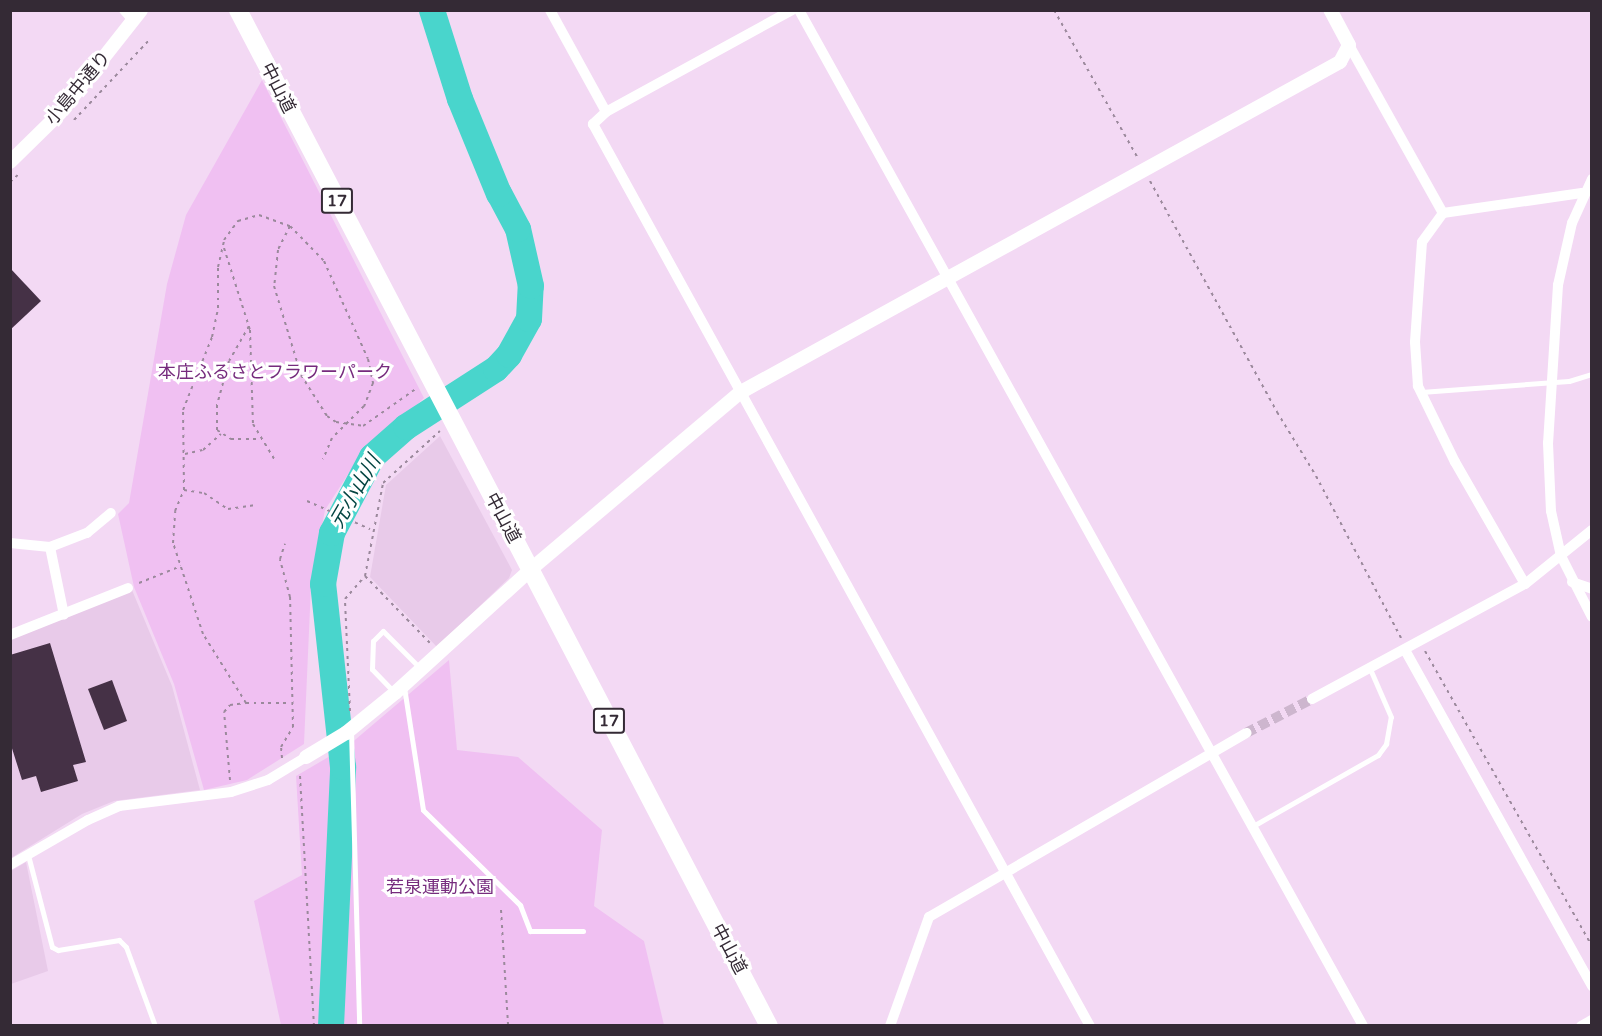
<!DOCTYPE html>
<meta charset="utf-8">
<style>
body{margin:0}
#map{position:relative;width:1602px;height:1036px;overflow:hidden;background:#f3d9f4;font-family:"Varela Round","Noto Sans JP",sans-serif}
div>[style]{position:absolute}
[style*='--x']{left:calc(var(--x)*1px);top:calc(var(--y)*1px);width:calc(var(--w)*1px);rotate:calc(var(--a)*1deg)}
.built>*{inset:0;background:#e8cae9}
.green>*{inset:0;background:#f0c0f2}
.river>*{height:26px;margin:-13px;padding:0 13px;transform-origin:13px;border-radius:13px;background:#49d5cc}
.building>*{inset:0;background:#453146}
.minor-tunnel>*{height:10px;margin-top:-5px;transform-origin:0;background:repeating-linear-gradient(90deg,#cdb6ce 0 10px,transparent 0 15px)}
.path>*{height:2px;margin-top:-1px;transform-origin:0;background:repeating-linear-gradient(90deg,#9b899c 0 3px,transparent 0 7.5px)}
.service>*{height:5px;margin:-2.5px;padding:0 2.5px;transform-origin:2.5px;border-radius:2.5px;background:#fff}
.minor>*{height:10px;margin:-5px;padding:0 5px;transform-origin:5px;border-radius:5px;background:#fff}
.tertiary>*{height:14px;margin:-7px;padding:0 7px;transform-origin:7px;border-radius:7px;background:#fff}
.trunk>*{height:18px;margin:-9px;padding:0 9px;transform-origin:9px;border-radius:9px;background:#fff}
span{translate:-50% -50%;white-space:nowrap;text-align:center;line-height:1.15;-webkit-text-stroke:6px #fff;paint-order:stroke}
.shield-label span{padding:2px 4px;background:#fff;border:2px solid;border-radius:4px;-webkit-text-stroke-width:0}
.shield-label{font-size:16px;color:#342a35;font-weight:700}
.street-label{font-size:18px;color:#342a35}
.park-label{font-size:18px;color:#762b7d}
.water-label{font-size:20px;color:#044542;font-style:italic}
.frame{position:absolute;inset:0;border:12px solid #342a35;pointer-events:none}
</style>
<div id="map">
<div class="built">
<i style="clip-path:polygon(440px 436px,512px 570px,509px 578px,437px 647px,370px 577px,386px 485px)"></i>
<i style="clip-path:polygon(132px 590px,172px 686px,200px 790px,114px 801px,82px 814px,11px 858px,10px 640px)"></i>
<i style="clip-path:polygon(26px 862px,48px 971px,11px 984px,11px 871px)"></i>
</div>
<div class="green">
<i style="clip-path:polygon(262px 80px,424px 398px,354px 465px,325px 510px,311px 586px,304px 744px,247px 780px,204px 790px,174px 684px,134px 587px,118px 514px,129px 503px,167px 284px,186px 215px)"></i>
<i style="clip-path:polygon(449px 660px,457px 750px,518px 757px,602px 830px,594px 906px,644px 941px,664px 1025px,281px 1025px,254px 901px,302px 875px,296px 776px,349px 745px)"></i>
</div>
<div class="river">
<i style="--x:331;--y:1026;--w:259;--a:-87.3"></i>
<i style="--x:343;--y:767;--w:184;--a:-96.2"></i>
<i style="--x:323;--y:584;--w:52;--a:-80"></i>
<i style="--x:332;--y:533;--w:86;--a:-62.2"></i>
<i style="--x:372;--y:457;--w:45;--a:-41.4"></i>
<i style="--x:406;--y:427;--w:107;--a:-32.8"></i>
<i style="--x:496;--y:369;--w:19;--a:-47"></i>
<i style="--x:509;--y:355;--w:41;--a:-60.9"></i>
<i style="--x:529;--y:319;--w:33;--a:-87"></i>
<i style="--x:531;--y:286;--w:58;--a:-102.8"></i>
<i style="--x:518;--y:229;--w:40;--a:-118"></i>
<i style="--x:499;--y:194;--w:103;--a:-112.3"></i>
<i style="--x:460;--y:99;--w:93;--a:-107.5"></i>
</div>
<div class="building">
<i style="clip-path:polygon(10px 268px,41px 301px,10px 330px)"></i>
<i style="clip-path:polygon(50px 643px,86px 762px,73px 765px,78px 781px,41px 792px,36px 776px,22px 780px,10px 742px,10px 655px)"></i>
<i style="clip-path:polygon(112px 680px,127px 721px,104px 730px,88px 689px)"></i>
</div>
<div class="minor-tunnel">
<i style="--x:1246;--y:733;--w:74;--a:-27.3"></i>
</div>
<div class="path">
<i style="--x:1054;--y:10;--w:169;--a:60.5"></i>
<i style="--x:74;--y:120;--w:111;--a:-46.8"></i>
<i style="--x:1150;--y:181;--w:264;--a:61.2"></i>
<i style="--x:1277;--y:412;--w:75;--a:58.6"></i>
<i style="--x:1316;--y:476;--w:183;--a:62.3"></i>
<i style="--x:10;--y:182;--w:13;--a:-42"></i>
<i style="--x:290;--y:226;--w:27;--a:117"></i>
<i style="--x:278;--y:250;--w:36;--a:96"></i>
<i style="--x:274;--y:286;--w:93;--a:73.1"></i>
<i style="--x:301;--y:375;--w:49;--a:57.6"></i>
<i style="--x:327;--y:416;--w:11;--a:34"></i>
<i style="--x:336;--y:422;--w:27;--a:8"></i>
<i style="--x:363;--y:426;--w:66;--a:-35.1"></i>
<i style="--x:224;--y:248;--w:86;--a:72.4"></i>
<i style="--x:250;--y:330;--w:94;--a:88.2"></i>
<i style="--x:253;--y:424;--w:44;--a:58.8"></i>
<i style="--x:249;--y:326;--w:40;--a:119.7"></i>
<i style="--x:229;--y:361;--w:46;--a:105.3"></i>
<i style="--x:217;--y:405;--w:25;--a:90"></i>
<i style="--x:217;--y:430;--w:17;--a:33"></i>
<i style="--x:231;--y:439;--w:31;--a:0"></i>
<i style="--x:185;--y:454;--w:18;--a:-13"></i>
<i style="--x:203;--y:450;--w:24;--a:-42"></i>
<i style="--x:184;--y:490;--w:20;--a:9"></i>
<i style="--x:204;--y:493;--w:29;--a:34"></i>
<i style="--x:228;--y:509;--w:28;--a:-8"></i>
<i style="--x:307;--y:501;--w:69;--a:24"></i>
<i style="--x:365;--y:576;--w:93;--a:45.9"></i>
<i style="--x:139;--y:583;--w:45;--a:-22"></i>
<i style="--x:1425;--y:651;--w:339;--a:60.5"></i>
<i style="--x:246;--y:703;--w:45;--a:0"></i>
<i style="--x:350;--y:711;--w:112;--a:-92.6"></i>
<i style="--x:345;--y:599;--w:30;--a:-49"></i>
<i style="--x:365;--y:576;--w:95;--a:-79"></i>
<i style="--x:383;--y:483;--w:77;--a:-42.4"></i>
<i style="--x:282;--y:758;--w:11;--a:-95"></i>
<i style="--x:281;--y:747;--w:23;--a:-59"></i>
<i style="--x:293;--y:727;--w:130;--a:-91.3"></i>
<i style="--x:290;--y:597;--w:39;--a:-105"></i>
<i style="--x:280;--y:559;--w:16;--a:-72"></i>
<i style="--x:300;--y:776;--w:250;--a:86.8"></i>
<i style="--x:230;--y:780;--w:68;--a:-95"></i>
<i style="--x:224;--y:712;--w:9;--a:-49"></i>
<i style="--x:230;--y:705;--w:16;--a:-7"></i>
<i style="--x:246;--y:703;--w:81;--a:-121.9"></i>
<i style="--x:203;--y:634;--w:96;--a:-108.2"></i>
<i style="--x:173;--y:543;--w:32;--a:-86"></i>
<i style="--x:175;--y:511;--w:23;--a:-67"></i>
<i style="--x:184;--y:490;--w:80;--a:-90.7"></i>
<i style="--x:183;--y:410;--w:79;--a:-68.3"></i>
<i style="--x:212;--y:337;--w:30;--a:-78"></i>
<i style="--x:218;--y:308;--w:41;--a:-90"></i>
<i style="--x:218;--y:267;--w:28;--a:-77"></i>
<i style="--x:224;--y:240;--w:24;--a:-54"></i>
<i style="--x:238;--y:221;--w:22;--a:-16"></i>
<i style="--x:259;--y:215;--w:33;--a:20"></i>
<i style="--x:290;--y:226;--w:49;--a:45.8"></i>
<i style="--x:324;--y:261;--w:107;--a:65.8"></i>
<i style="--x:368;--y:359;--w:25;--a:78"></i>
<i style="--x:373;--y:383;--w:25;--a:111"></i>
<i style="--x:364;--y:406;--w:45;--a:135"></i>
<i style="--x:332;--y:438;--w:23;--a:113"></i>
<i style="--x:501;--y:910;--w:116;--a:86.5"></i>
</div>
<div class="service">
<i style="--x:1421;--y:392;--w:148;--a:-4.3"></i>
<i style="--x:1569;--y:381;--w:24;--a:-17"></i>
<i style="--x:404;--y:687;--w:124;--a:81.2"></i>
<i style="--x:423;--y:810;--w:136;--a:44.4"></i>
<i style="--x:520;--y:905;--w:28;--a:69"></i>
<i style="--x:530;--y:931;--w:53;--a:0"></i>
<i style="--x:395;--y:693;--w:33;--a:-134"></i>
<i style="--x:372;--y:669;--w:28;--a:-88"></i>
<i style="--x:373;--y:641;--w:14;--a:-45"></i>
<i style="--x:383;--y:631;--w:52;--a:45"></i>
<i style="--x:351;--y:731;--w:295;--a:88.4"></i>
<i style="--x:1253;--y:826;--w:144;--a:-29.6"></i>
<i style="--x:1378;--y:755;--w:14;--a:-54"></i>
<i style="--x:1386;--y:744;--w:27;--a:-80"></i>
<i style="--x:1391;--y:717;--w:52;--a:-113.6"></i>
<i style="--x:28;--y:855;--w:95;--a:75.4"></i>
<i style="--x:52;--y:947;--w:7;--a:27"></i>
<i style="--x:58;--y:950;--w:62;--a:-9.3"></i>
<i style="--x:119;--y:940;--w:10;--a:45"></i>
<i style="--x:126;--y:947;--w:84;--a:69.8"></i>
</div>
<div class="minor">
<i style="--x:124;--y:10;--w:13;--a:48"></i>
<i style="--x:550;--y:10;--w:116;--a:61.2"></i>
<i style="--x:792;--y:10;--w:212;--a:151.3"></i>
<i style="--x:606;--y:112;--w:18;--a:137"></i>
<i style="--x:593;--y:124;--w:1030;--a:61.15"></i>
<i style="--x:799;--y:10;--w:1162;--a:60.96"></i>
<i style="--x:1349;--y:45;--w:193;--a:60.8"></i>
<i style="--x:1592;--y:179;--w:48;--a:114.4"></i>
<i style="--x:1572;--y:223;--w:64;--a:102.7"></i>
<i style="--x:1558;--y:285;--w:158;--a:93.6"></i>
<i style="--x:1548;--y:443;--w:68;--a:87.5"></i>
<i style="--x:1551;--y:511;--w:46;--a:77.5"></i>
<i style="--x:1561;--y:556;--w:68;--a:63.1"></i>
<i style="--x:10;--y:543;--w:40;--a:5.7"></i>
<i style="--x:50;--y:547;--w:40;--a:-21"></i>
<i style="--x:87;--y:533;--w:31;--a:-40"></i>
<i style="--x:50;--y:547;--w:69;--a:78.4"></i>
<i style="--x:1572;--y:582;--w:21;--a:19"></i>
<i style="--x:1525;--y:584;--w:141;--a:-119.8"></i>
<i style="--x:1455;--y:462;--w:85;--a:-116"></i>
<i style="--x:1418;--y:386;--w:44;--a:-93.9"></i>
<i style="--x:1415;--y:342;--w:100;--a:-86"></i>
<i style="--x:1422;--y:242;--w:36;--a:-54"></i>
<i style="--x:1443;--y:213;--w:140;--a:-8.2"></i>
<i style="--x:10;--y:635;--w:127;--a:-21.7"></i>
<i style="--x:1405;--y:650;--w:385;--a:60.9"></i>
<i style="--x:1312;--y:699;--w:242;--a:-28.4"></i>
<i style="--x:1525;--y:584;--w:86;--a:-38.9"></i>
<i style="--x:10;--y:865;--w:90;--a:-30"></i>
<i style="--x:88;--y:820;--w:34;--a:-24"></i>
<i style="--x:119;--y:806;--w:113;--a:-7.1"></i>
<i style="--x:231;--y:792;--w:39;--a:-18"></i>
<i style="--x:268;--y:780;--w:44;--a:-31.2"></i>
<i style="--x:890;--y:1026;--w:116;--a:-70.3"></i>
<i style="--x:929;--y:917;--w:367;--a:-30.1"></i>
<i style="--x:1581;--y:1026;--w:13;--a:-29"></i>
</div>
<div class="tertiary">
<i style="--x:10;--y:162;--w:70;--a:-44.4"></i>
<i style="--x:60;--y:113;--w:131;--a:-51.8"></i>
<i style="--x:306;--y:757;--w:47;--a:-31"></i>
<i style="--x:346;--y:733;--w:63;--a:-39.2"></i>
<i style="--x:395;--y:693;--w:183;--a:-42.3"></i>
<i style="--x:530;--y:570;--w:276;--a:-40.2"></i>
<i style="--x:741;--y:392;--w:684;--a:-28.85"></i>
<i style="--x:1340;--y:62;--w:19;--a:-62"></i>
<i style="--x:1349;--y:45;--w:40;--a:-118"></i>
</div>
<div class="trunk">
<i style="--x:238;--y:10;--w:1146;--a:62.41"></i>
</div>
<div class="shield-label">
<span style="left:337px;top:201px">17</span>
<span style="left:609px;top:721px">17</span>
</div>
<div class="street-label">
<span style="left:78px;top:88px;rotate:-50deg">小島中通り</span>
<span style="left:278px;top:88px;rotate:63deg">中山道</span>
<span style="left:503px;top:518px;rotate:62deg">中山道</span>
<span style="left:729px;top:949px;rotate:62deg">中山道</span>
</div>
<div class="park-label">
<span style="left:275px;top:372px">本庄ふるさとフラワーパーク</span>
<span style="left:440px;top:887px">若泉運動公園</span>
</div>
<div class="water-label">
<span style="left:356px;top:492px;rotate:-60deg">元小山川</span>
</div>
<div class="frame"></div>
</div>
